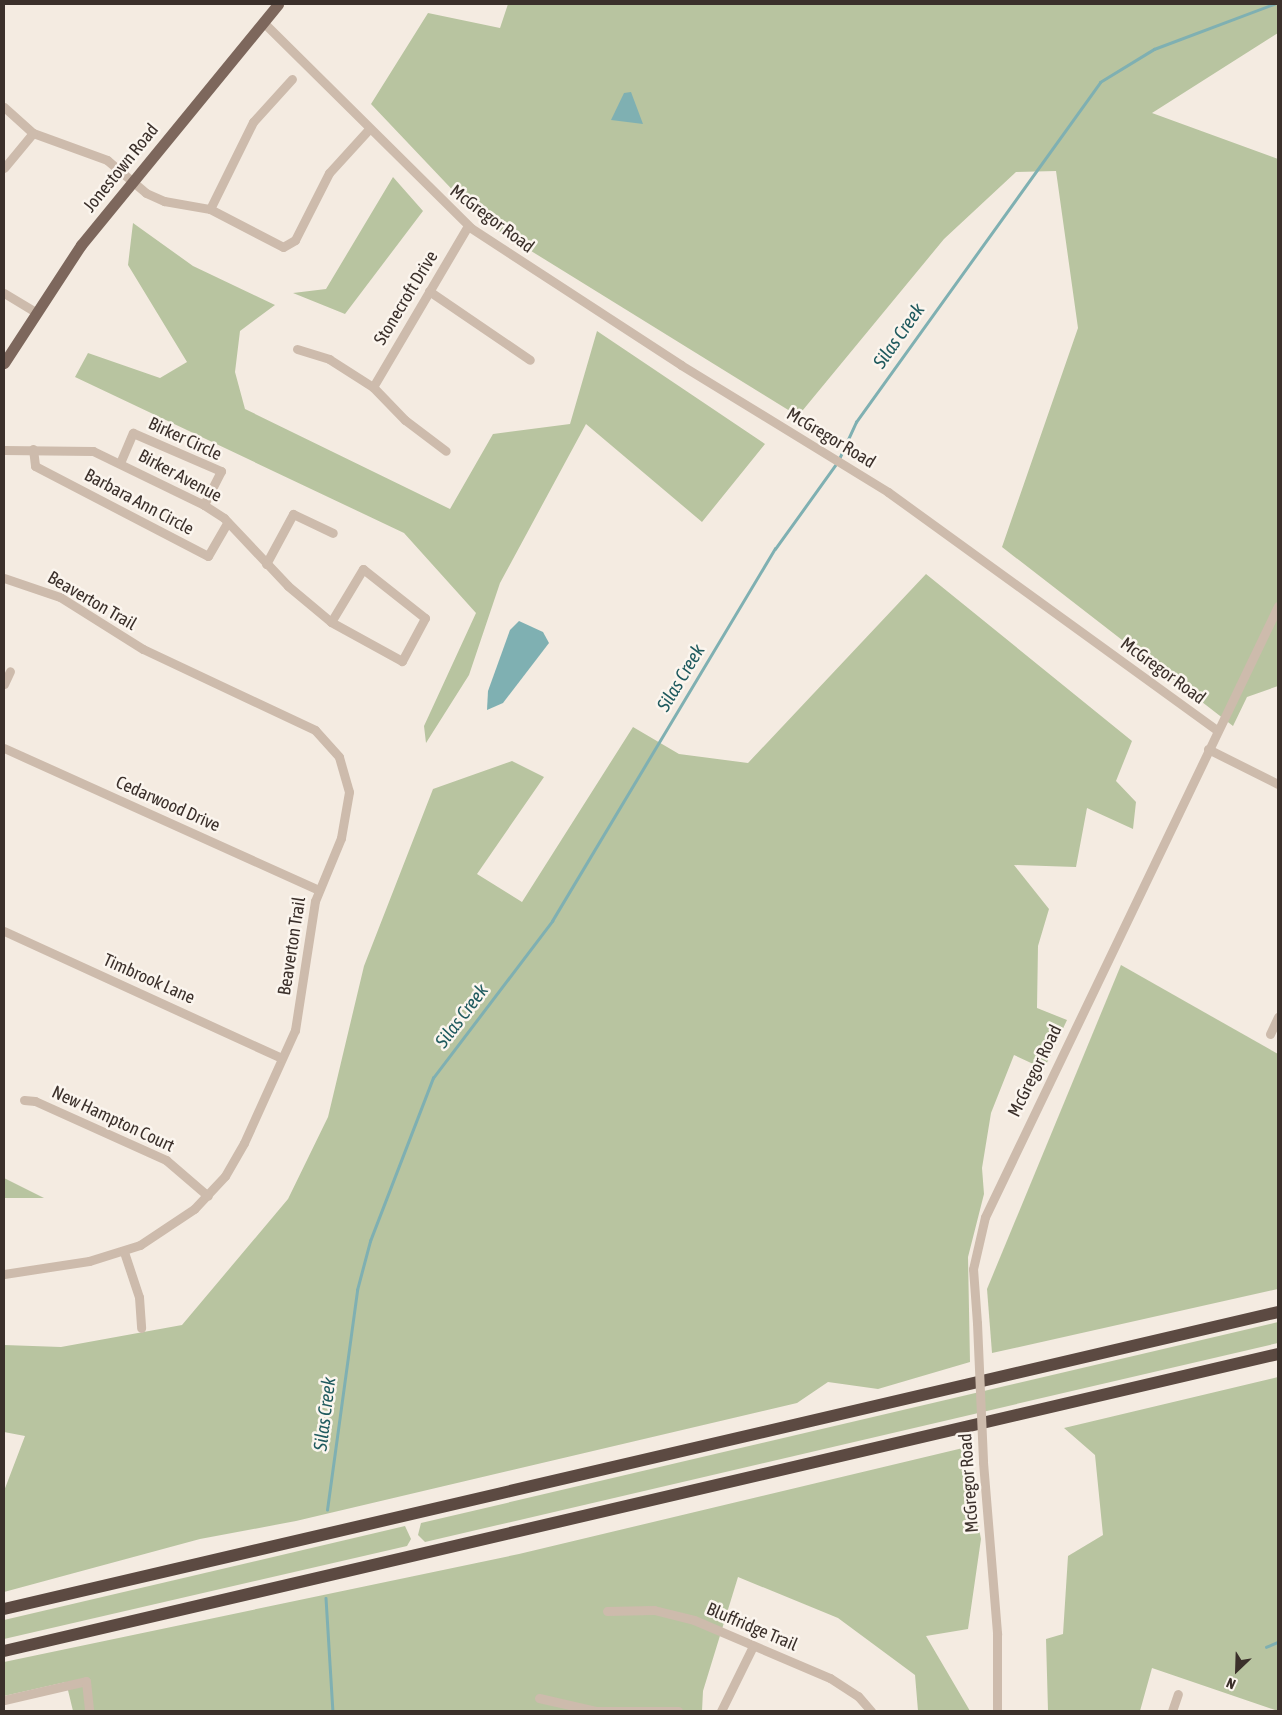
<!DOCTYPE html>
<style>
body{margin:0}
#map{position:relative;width:1282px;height:1715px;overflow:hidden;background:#f4ebe1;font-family:"Asap Condensed",sans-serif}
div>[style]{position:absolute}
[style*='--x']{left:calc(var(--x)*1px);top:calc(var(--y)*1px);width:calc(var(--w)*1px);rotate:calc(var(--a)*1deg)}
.green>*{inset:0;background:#b8c4a0}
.water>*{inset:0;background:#7fb0b2}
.stream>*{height:2.5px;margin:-1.25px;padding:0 1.25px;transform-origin:1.25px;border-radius:1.25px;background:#7fb0b2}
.minor>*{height:9px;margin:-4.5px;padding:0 4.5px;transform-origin:4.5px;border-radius:4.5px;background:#cdbbac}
.major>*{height:11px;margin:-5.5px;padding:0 5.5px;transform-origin:5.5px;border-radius:5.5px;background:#7d675c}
.highway>*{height:12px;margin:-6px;padding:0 6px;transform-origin:6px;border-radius:6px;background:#5c4a42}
.minor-bridge>*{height:9px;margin:-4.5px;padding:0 4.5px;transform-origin:4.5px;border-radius:4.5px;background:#cdbbac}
span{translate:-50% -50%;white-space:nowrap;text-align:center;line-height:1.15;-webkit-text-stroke:5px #fbf5ee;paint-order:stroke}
.street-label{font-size:18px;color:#3b302b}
.water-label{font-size:19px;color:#1f5a5e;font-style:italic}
.frame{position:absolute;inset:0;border:5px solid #3b302b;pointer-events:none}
.north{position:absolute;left:1212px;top:1645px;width:50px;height:50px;-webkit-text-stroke:4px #fbf5ee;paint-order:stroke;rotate:204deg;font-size:14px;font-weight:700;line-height:20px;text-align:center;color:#3b302b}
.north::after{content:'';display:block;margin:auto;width:18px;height:22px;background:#3b302b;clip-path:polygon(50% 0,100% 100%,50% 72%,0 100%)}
</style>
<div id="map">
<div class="green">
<i style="clip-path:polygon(508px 4px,1278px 4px,1278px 33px,1152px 113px,1278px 159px,1278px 686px,1247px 697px,1233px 726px,1002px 547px,1078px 328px,1056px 171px,1016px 172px,944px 239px,798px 416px,481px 220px,371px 104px,428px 13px,500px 28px)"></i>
<i style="clip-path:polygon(393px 177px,423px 211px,345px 314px,293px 293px,326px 289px)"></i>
<i style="clip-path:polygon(133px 223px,193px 266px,275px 305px,240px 331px,235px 372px,245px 409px,450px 509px,493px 434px,570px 424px,597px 331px,765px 444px,702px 522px,586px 424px,500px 583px,469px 675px,426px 743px,424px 726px,476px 613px,404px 533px,75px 377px,88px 353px,160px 378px,187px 362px,128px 265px)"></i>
<i style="clip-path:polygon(926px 574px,1132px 741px,1116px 781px,1136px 802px,1133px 829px,1087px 808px,1076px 867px,1014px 865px,1049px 909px,1038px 946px,1037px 1008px,1067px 1020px,1044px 1069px,1014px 1055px,991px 1113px,982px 1168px,984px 1194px,968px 1257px,970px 1362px,878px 1389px,828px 1382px,797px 1403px,296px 1521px,200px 1539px,4px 1592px,4px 1491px,25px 1436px,4px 1432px,4px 1345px,61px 1347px,182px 1325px,288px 1199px,328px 1117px,364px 966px,433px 789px,512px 761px,544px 777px,477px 874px,522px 902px,633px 727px,679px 754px,748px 763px)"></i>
<i style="clip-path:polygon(1121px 965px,1278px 1054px,1278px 1289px,992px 1353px,987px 1289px)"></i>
<i style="clip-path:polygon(4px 1178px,44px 1198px,4px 1198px)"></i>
<i style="clip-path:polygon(1278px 1322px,1278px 1343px,425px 1542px,418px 1535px,421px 1523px)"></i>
<i style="clip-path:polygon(1278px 1377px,1278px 1711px,1152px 1668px,1140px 1711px,1048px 1711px,1046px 1639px,1063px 1634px,1068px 1556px,1103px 1535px,1095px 1455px,1064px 1428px)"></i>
<i style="clip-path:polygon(963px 1448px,981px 1539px,968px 1629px,926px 1636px,970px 1711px,918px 1711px,915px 1675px,838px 1618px,738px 1577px,703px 1691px,702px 1711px,73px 1711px,66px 1682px,4px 1696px,4px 1662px,519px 1554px)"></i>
<i style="clip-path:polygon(405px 1526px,411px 1539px,407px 1546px,4px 1639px,4px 1620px)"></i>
</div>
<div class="water">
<i style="clip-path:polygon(631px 92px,643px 124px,611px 120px,624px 93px)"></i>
<i style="clip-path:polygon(519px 621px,543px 632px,549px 643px,503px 703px,487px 710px,488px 691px,510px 630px)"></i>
</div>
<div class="stream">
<i style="--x:839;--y:459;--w:41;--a:-65.3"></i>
<i style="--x:856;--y:422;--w:418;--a:-54.3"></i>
<i style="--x:1100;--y:82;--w:63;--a:-31.4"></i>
<i style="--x:1154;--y:49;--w:128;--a:-20.6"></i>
<i style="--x:327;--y:1510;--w:222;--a:-82.2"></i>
<i style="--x:357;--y:1290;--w:51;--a:-75.1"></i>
<i style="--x:370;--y:1241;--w:175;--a:-68.9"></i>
<i style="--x:433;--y:1078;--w:197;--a:-52.8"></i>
<i style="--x:552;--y:921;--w:434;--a:-59.1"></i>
<i style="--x:775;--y:549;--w:105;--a:-54.3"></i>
<i style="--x:326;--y:1598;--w:113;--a:86.5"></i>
<i style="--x:1266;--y:1647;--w:13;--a:-23"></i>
</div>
<div class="minor">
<i style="--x:263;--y:22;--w:293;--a:44.7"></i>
<i style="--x:471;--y:228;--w:251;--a:33.1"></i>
<i style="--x:681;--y:365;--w:243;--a:31.5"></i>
<i style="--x:888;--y:492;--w:406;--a:35.9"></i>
<i style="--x:4;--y:107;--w:39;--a:42"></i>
<i style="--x:33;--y:133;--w:79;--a:20"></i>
<i style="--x:107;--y:160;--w:51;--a:40.2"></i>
<i style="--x:146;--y:193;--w:20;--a:24"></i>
<i style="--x:164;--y:201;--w:47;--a:9.9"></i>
<i style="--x:210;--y:209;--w:82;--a:27.5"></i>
<i style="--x:283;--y:247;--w:14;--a:-30"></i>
<i style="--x:295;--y:240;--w:75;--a:-63.1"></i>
<i style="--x:329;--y:173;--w:59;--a:-47.7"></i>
<i style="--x:4;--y:168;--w:45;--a:-50.4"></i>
<i style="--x:210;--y:209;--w:97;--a:-63.7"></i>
<i style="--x:253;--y:122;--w:58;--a:-47.8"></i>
<i style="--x:429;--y:291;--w:122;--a:34.3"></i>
<i style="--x:4;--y:293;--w:37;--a:31"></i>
<i style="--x:297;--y:349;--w:34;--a:17"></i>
<i style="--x:329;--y:359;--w:52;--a:32.5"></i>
<i style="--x:373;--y:387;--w:46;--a:45.9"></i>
<i style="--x:405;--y:420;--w:51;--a:37.1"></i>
<i style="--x:373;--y:387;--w:187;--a:-59.5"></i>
<i style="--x:33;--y:449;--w:17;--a:83"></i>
<i style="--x:35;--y:466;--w:195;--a:27.5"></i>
<i style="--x:208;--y:556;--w:39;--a:-60"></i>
<i style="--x:4;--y:450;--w:89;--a:0.6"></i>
<i style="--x:93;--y:451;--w:123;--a:25.9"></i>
<i style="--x:204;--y:505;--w:24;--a:33"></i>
<i style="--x:224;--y:518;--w:93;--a:46.7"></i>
<i style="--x:288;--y:586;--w:56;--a:39.9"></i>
<i style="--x:120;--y:463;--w:33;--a:-67"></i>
<i style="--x:133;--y:433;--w:96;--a:23.4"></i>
<i style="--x:221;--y:471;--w:38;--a:117"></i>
<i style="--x:266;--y:564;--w:57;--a:-61.6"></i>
<i style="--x:293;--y:514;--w:44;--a:25.4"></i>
<i style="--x:363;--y:569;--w:79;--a:38.3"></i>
<i style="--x:425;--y:618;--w:49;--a:118.1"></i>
<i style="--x:402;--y:661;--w:81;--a:-151.2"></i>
<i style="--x:331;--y:622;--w:62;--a:-58.9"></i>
<i style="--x:4;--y:578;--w:59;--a:18.7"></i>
<i style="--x:60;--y:597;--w:98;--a:32.1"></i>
<i style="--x:143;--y:649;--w:190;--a:25.2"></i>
<i style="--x:315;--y:730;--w:36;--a:48"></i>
<i style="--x:339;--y:757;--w:36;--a:74"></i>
<i style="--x:349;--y:792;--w:47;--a:99.9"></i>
<i style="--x:341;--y:838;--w:68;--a:112.4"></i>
<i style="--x:315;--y:901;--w:131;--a:98.8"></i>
<i style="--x:295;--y:1030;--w:124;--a:114.3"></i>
<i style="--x:244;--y:1143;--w:38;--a:120"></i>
<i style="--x:225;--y:1176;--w:45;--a:133.2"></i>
<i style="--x:194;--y:1209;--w:65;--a:146.3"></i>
<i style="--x:140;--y:1245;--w:53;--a:162.6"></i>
<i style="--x:89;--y:1261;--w:86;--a:171.3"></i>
<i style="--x:4;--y:684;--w:14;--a:-65"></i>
<i style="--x:4;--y:748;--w:345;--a:24.3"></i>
<i style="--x:1208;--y:749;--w:78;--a:26.6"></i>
<i style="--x:4;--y:931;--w:305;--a:24.6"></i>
<i style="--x:1270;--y:1034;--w:19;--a:-65"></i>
<i style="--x:24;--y:1100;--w:11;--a:5"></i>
<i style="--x:35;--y:1101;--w:144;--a:24.2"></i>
<i style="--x:166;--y:1160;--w:55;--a:40.6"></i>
<i style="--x:124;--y:1252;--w:47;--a:71.6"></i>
<i style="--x:139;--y:1297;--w:31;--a:86"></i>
<i style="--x:977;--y:1323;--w:54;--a:-94.2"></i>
<i style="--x:973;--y:1269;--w:53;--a:-77"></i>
<i style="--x:985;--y:1217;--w:678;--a:-64.38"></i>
<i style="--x:983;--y:1462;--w:173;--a:85.3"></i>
<i style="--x:997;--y:1634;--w:77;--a:90"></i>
<i style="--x:607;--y:1611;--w:47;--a:-1.2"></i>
<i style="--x:654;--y:1610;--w:41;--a:14"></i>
<i style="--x:694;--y:1620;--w:148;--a:23.1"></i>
<i style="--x:830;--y:1678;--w:33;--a:33"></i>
<i style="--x:858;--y:1696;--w:20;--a:49"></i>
<i style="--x:539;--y:1698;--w:58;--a:12.8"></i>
<i style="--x:596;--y:1711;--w:82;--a:0"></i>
<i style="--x:4;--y:1700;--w:84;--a:-13"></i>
<i style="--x:86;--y:1681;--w:30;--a:84"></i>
<i style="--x:721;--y:1711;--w:72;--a:-63.8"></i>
<i style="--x:1172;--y:1711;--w:18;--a:-71"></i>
</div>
<div class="major">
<i style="--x:4;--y:363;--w:141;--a:-56.9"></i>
<i style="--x:81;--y:245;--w:311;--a:-50.7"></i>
</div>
<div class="highway">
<i style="--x:4;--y:1609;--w:1308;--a:-13.12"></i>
<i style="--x:4;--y:1651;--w:1308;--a:-13.12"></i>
</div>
<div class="minor-bridge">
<i style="--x:977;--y:1323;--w:139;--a:87.5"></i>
</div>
<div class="street-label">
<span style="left:121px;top:168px;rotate:-51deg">Jonestown Road</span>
<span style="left:492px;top:219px;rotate:37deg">McGregor Road</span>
<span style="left:406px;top:298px;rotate:-59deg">Stonecroft Drive</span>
<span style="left:831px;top:438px;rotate:31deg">McGregor Road</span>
<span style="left:185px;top:439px;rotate:25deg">Birker Circle</span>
<span style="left:180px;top:476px;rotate:28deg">Birker Avenue</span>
<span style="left:139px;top:502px;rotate:28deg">Barbara Ann Circle</span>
<span style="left:92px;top:601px;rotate:30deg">Beaverton Trail</span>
<span style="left:1163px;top:671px;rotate:36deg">McGregor Road</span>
<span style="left:168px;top:804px;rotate:24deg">Cedarwood Drive</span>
<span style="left:292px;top:946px;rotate:-81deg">Beaverton Trail</span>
<span style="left:149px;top:979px;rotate:24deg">Timbrook Lane</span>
<span style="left:1035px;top:1071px;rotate:-64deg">McGregor Road</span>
<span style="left:113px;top:1119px;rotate:25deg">New Hampton Court</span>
<span style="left:969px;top:1483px;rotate:-94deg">McGregor Road</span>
<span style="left:752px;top:1627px;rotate:23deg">Bluffridge Trail</span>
</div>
<div class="water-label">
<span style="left:899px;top:336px;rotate:-55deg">Silas Creek</span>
<span style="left:681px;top:678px;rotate:-59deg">Silas Creek</span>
<span style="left:462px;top:1016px;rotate:-53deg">Silas Creek</span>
<span style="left:325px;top:1414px;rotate:-83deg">Silas Creek</span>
</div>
<div class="frame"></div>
<div class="north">N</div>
</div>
